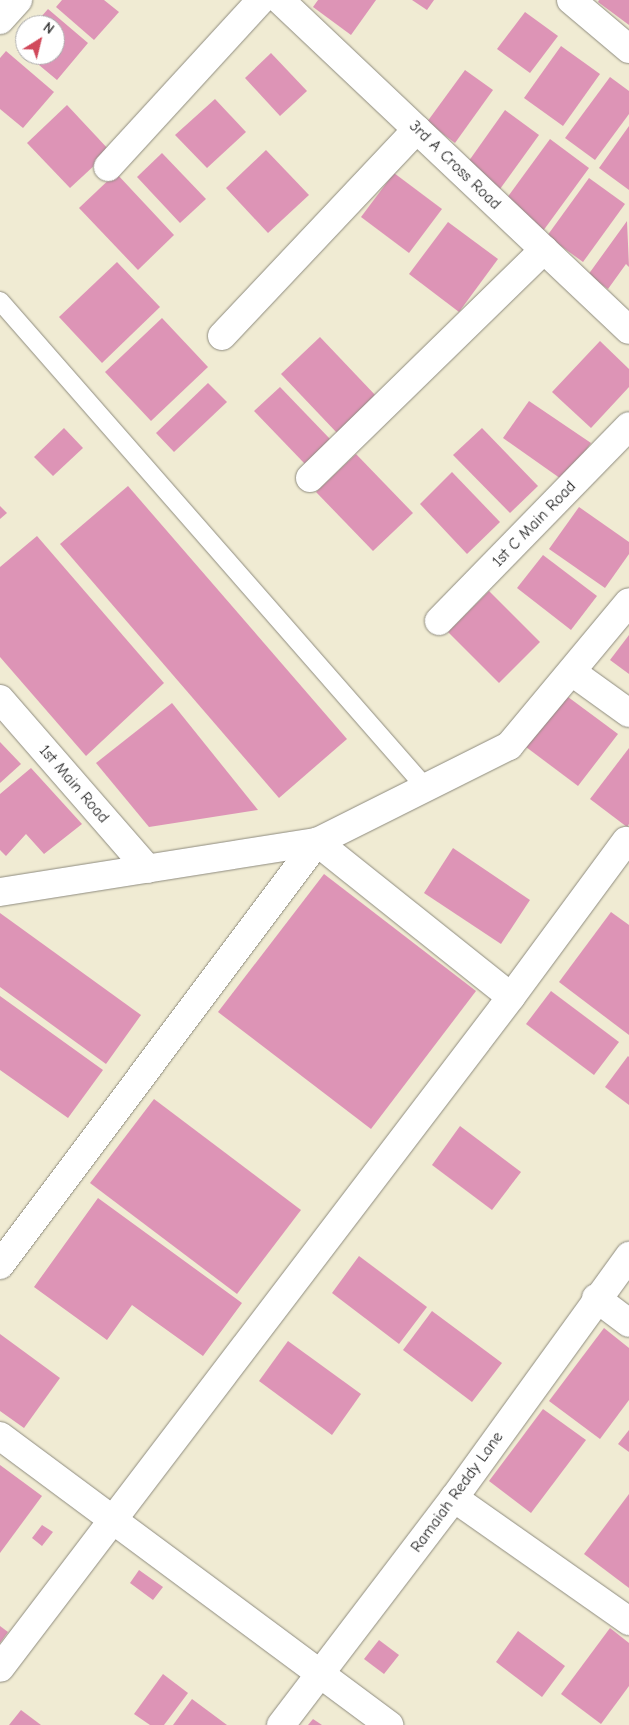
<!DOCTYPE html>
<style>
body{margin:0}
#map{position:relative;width:629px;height:1725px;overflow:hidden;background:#f0ebd3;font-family:"Comic Neue",sans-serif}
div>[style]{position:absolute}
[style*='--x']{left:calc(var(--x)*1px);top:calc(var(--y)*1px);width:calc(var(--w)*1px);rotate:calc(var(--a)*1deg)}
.building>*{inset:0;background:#dd94b6}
.roads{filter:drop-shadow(0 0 1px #8e8b7f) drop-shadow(0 0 1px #8e8b7f)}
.lane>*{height:18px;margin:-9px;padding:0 9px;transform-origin:9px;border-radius:9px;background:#fff}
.street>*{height:28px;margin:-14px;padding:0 14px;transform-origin:14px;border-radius:14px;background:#fff}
span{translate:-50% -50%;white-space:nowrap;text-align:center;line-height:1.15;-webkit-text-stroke:5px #fff;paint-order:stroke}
.street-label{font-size:16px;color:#2b2b2b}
.north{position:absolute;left:15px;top:15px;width:50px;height:50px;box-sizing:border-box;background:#fff;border:1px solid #aaa;border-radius:50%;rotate:36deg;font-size:14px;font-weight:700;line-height:20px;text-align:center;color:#2b2b2b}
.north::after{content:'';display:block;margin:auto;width:18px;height:22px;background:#d1495b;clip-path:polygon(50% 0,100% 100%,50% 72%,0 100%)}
</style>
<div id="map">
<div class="building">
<i style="clip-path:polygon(62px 0,104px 0,119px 12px,94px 40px,56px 7px)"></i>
<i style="clip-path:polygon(318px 0,376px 0,351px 35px,313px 7px)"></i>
<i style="clip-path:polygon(412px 0,434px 0,427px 10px)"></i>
<i style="clip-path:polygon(599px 0,629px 0,629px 25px,598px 2px)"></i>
<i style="clip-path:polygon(48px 9px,88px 43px,57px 80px,27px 55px,55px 55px,55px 25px,34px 25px)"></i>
<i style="clip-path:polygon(525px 12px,558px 36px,530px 73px,497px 49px)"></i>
<i style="clip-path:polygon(25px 36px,25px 53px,17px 46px)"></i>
<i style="clip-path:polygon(561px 46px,600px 74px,563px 126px,524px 98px)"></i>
<i style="clip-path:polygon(6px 51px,54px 92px,23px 128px,0 109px,0 58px)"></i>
<i style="clip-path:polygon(271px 53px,307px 91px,280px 116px,245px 78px)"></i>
<i style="clip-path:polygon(465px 70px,493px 90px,455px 143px,427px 122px)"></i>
<i style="clip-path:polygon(610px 77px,629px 91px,629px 114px,595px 160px,565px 138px)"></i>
<i style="clip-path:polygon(215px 99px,246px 132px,207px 168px,175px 135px)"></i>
<i style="clip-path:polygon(67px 105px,110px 151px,70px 188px,27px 143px)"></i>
<i style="clip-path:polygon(505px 110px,539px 135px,500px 189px,466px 165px)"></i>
<i style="clip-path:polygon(629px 126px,629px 190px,599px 168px)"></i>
<i style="clip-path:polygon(550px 139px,589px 168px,543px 231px,504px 202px)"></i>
<i style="clip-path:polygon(266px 150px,309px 195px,268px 233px,226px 188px)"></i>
<i style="clip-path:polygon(162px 153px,206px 199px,180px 223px,137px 177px)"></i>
<i style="clip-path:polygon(116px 173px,174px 235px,138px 270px,79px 208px)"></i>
<i style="clip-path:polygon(394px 173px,442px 209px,409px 253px,361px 217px)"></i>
<i style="clip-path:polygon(589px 178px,625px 204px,583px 262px,547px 236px)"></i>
<i style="clip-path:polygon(627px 221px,629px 267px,626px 264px,608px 289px,588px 275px)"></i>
<i style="clip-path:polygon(448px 222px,498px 259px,459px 312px,409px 274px)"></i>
<i style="clip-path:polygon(117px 262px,160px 307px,102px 363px,59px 317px)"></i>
<i style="clip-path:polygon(162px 318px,208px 367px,151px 421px,105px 372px)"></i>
<i style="clip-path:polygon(320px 337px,377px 397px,338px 434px,281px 374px)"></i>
<i style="clip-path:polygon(600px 341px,629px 369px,629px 387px,591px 428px,552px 392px)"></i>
<i style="clip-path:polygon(208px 383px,227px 402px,174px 452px,156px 433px)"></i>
<i style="clip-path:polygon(280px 387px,331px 440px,305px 464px,254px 411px)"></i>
<i style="clip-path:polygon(529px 401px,591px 443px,564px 481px,503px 438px)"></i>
<i style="clip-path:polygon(64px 428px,83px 448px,53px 476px,34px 457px)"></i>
<i style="clip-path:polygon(482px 428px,538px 486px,510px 513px,453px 455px)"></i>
<i style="clip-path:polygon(356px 454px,413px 513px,373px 551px,316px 492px)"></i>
<i style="clip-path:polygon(452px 472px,500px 522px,467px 554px,420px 504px)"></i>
<i style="clip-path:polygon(128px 486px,347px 739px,279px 798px,60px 544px)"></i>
<i style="clip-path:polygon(0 506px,7px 513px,0 519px)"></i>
<i style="clip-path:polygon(579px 507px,629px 542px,629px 554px,605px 588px,549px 549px)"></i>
<i style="clip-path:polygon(37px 536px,164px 683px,86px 756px,0 657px,0 567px)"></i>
<i style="clip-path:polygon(543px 555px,597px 596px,571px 630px,517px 588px)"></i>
<i style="clip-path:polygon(489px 591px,540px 642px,499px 683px,448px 632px)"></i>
<i style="clip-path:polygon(629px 635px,629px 674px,610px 660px)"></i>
<i style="clip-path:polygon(564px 694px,618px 734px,578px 786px,526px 747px)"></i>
<i style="clip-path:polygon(172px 703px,258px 810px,149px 827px,96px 763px)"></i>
<i style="clip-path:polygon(0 742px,21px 764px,0 783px)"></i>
<i style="clip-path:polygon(629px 748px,629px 824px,627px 827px,590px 799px)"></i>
<i style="clip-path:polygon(31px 768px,82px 824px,44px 854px,26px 834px,6px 856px,0 850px,0 794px)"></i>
<i style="clip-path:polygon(453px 848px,530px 900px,501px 944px,424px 893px)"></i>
<i style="clip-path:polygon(324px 874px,476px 991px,371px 1129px,218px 1012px)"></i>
<i style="clip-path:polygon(611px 912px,629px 925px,629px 1035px,559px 982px)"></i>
<i style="clip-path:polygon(0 913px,141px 1015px,106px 1064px,0 987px)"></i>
<i style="clip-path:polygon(551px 991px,619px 1042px,594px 1075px,526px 1024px)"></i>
<i style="clip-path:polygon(0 996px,103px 1070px,68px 1118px,0 1070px)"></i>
<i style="clip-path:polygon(628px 1056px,629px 1057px,629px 1105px,605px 1087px)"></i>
<i style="clip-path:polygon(154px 1099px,301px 1210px,237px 1294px,90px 1183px)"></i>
<i style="clip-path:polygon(460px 1126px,521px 1172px,492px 1210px,432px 1165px)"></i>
<i style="clip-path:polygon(98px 1198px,242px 1303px,203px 1356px,132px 1305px,107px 1340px,34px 1287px)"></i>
<i style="clip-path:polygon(359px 1256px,427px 1307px,399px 1344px,332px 1293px)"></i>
<i style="clip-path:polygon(432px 1311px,502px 1363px,472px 1402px,403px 1350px)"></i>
<i style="clip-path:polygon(604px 1328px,629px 1348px,629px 1400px,600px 1439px,549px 1401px)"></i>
<i style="clip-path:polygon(0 1334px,60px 1378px,24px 1428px,0 1411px)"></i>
<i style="clip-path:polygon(288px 1341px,361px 1394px,332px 1435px,259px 1381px)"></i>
<i style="clip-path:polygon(543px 1409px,586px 1440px,531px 1513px,489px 1481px)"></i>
<i style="clip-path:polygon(629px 1430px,629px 1452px,618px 1444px)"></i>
<i style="clip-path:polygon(0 1465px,42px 1496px,0 1553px)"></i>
<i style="clip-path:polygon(629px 1494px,629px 1588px,584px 1554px)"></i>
<i style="clip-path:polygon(42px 1525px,53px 1532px,42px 1546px,32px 1538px)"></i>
<i style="clip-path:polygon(139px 1570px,163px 1587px,153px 1600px,130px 1583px)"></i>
<i style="clip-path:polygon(0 1626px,8px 1632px,0 1643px)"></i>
<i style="clip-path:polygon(610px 1628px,629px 1643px,629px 1686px,601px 1724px,561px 1694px)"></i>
<i style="clip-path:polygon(518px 1631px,565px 1666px,542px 1697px,496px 1662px)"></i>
<i style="clip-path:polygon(379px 1640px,399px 1655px,384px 1674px,364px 1659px)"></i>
<i style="clip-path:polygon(163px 1674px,188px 1693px,164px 1725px,150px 1725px,134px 1714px)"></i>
<i style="clip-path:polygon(192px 1699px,227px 1725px,173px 1725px)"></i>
<i style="clip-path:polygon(21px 1710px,41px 1725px,9px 1725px)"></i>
<i style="clip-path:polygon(313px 1719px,322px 1725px,308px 1725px)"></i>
</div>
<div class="roads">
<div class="lane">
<i style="--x:0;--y:301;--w:647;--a:48.82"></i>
</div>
<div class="street">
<i style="--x:280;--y:0;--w:480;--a:43.4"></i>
<i style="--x:571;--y:0;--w:76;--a:40.2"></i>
<i style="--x:0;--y:20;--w:27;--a:-48"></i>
<i style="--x:108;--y:167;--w:226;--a:-47.5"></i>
<i style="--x:222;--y:336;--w:284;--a:-46.7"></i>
<i style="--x:310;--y:478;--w:327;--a:-44.3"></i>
<i style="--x:439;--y:621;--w:272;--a:-45.7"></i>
<i style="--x:572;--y:672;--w:70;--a:35.7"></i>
<i style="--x:0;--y:699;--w:225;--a:49"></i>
<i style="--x:0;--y:892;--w:321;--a:-9"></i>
<i style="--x:317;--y:842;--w:215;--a:-26.6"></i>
<i style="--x:509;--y:746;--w:187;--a:-50.2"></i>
<i style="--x:511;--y:997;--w:194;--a:-53.6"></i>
<i style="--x:0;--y:1265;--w:529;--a:-53.15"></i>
<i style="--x:317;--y:842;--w:248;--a:38.6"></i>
<i style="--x:511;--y:997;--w:843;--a:127.29"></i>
<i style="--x:596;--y:1298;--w:41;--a:37.1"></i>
<i style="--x:0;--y:1436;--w:485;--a:36.6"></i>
<i style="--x:454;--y:1498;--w:214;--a:35.1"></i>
<i style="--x:281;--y:1725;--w:285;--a:-52.7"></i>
<i style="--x:454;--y:1498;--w:299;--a:-54.1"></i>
</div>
</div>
<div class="street-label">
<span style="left:455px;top:165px;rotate:44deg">3rd A Cross Road</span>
<span style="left:534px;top:524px;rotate:-46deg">1st C Main Road</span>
<span style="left:74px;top:784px;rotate:49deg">1st Main Road</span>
<span style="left:457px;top:1492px;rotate:-54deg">Ramaiah Reddy Lane</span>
</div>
<div class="north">N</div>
</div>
